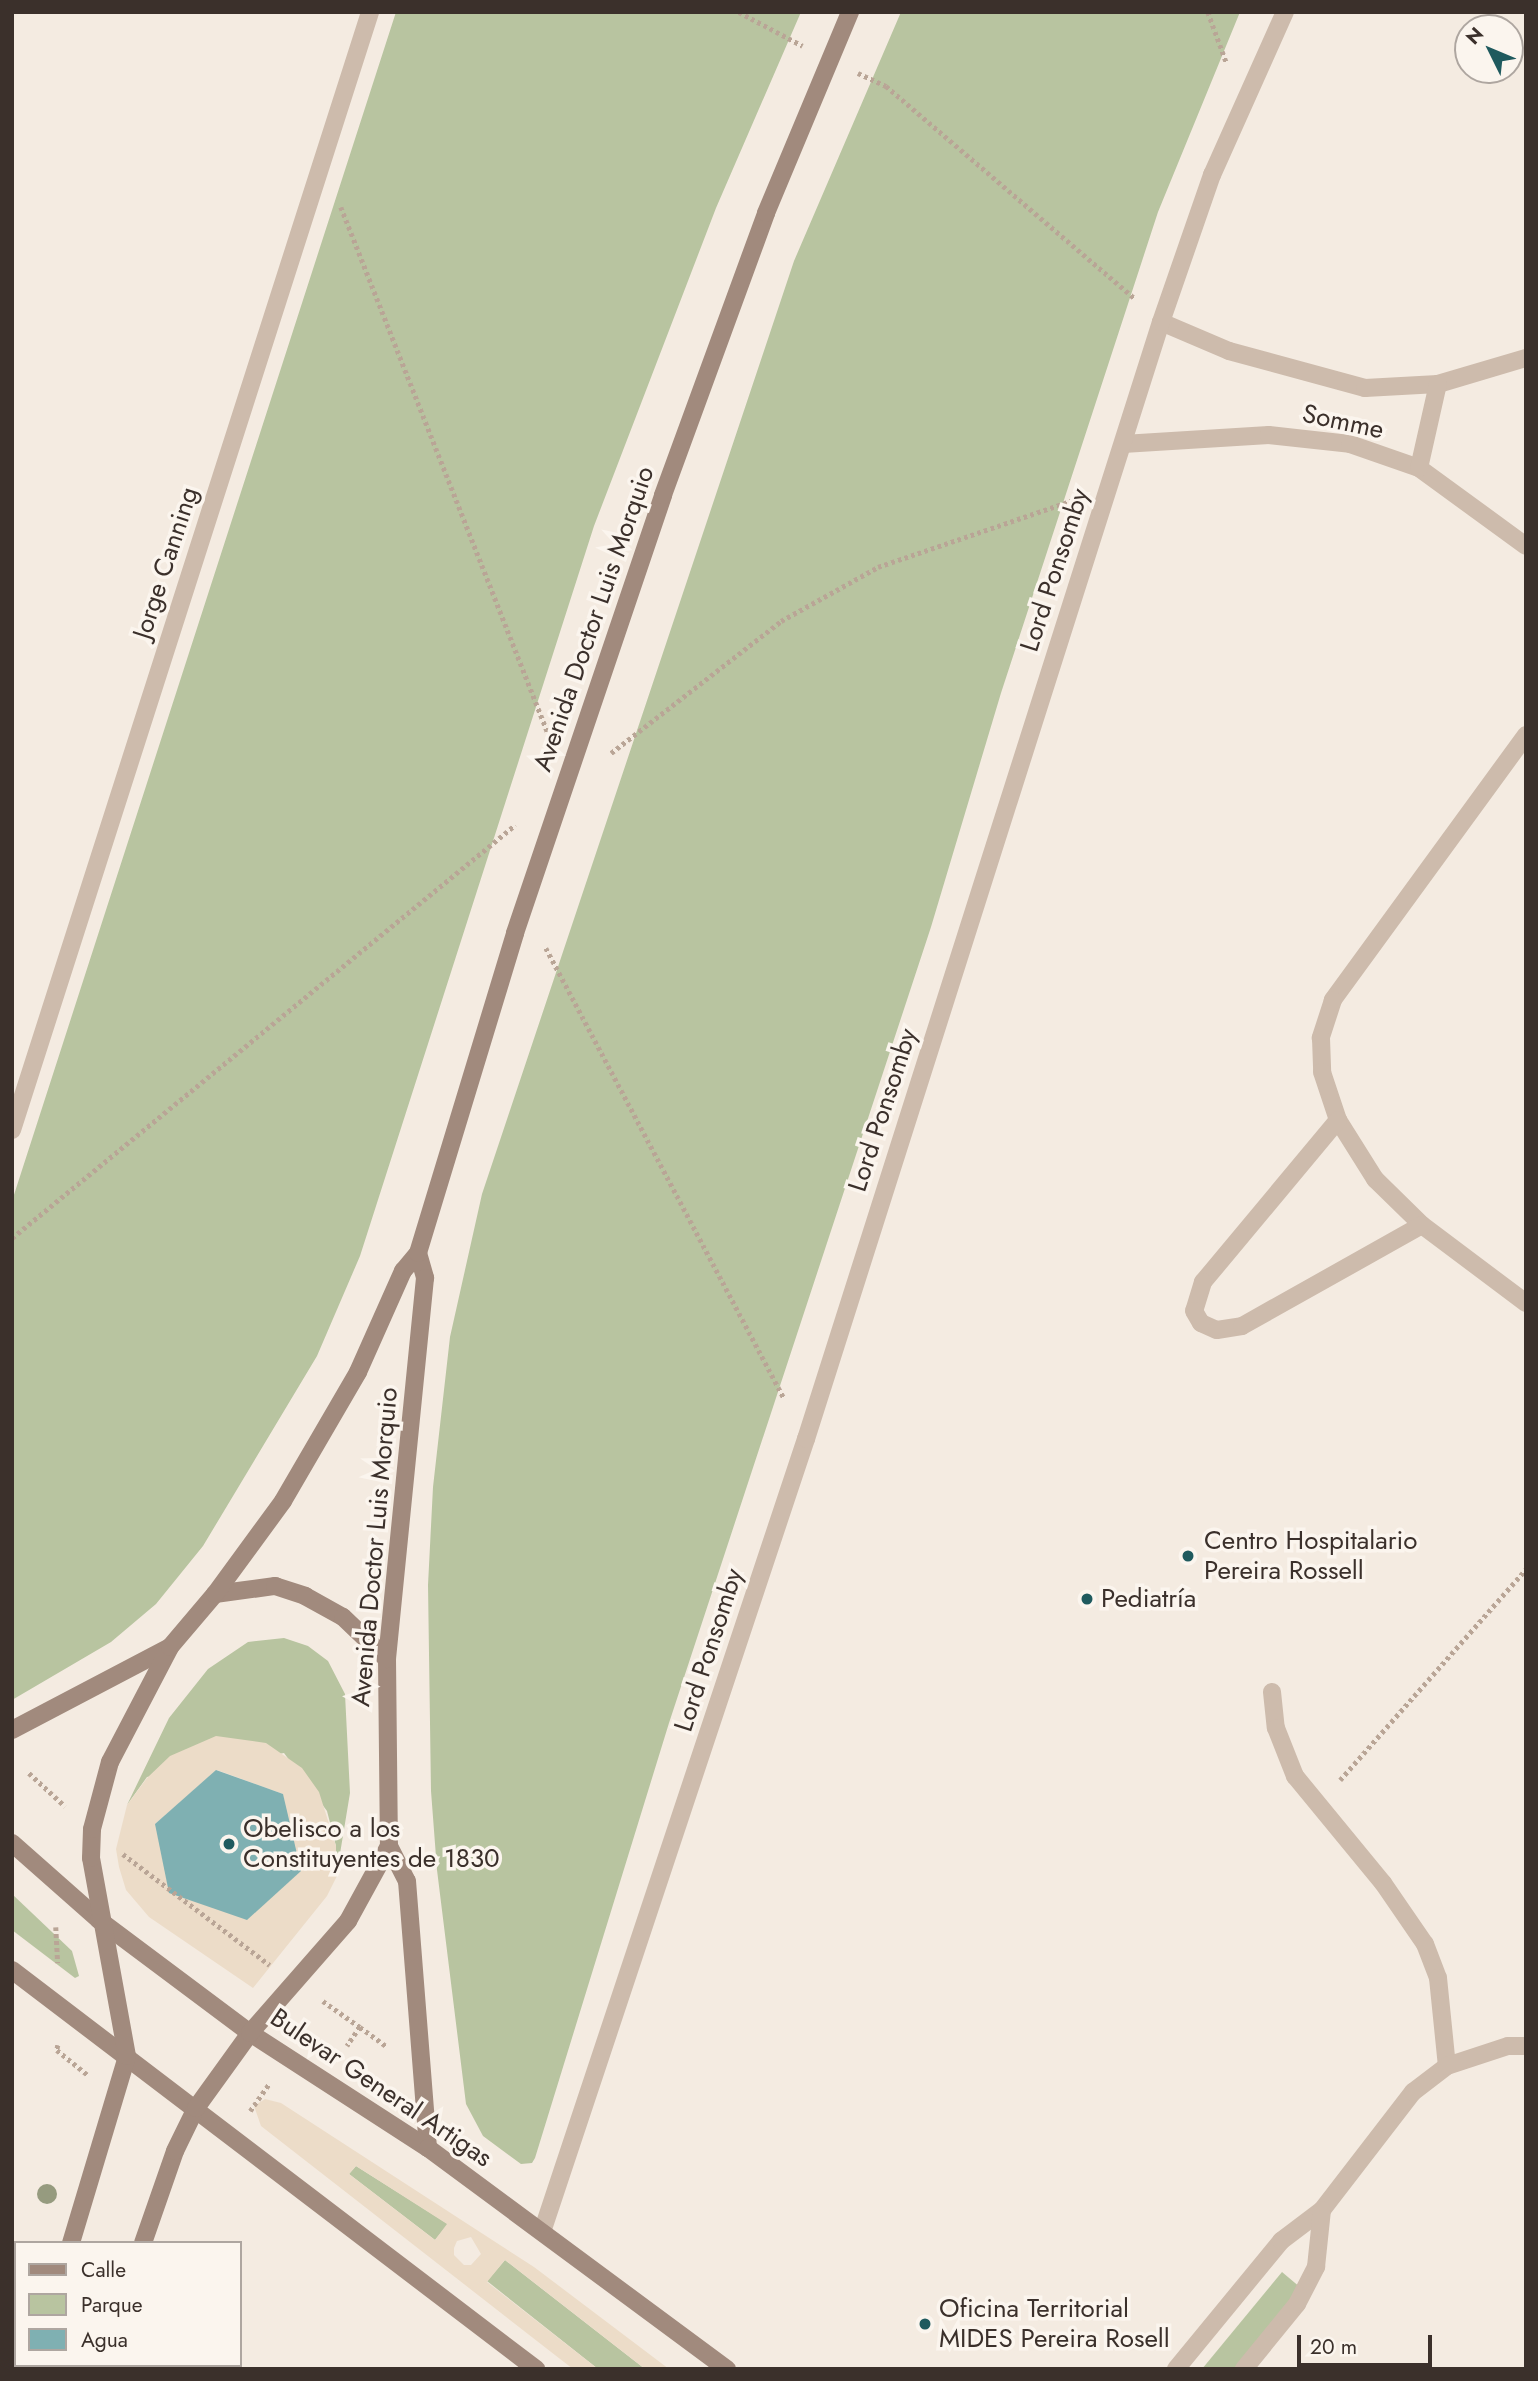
<!DOCTYPE html>
<meta charset="utf-8">
<style>
body{margin:0}
#map{position:relative;width:1538px;height:2381px;overflow:hidden;background:#f4ebe1;font-family:Jost,sans-serif}
div>[style]{position:absolute}
[style*='--x']{left:calc(var(--x)*1px);top:calc(var(--y)*1px);width:calc(var(--w)*1px);rotate:calc(var(--a)*1deg)}
.green>*{inset:0;background:#b8c4a0}
.plaza>*{inset:0;background:#ecdcc8}
.water>*{inset:0;background:#7fb0b2}
.path>*{height:4.5px;margin-top:-2.25px;transform-origin:0;background:repeating-linear-gradient(90deg,#b9a596 0 3.5px,transparent 0 7px)}
.lane>*{height:18px;margin:-9px;padding:0 9px;transform-origin:9px;border-radius:9px;background:#cdbbac}
.street>*{height:18px;margin:-9px;padding:0 9px;transform-origin:9px;border-radius:9px;background:#cdbbac}
.secondary>*{height:18px;margin:-9px;padding:0 9px;transform-origin:9px;border-radius:9px;background:#a18a7d}
.trees>*{width:20px;height:20px;margin:-10px;border-radius:50%;background:#969b7f}
.dots>*{width:19px;height:19px;translate:-50% -50%;box-sizing:border-box;border:4px solid #fbf5ee;border-radius:50%}
span{translate:-50% -50%;white-space:nowrap;text-align:center;line-height:1.15;-webkit-text-stroke:7px #fbf5ee;paint-order:stroke}
.street-label{font-size:26px;color:#3b302b}
.poi-label{font-size:26px;color:#3b302b}
.left{translate:0 -50%;text-align:left}
.frame{position:absolute;inset:0;border:14px solid #3b302b;pointer-events:none}
.legend{position:absolute;left:14px;top:2241px;width:228px;height:126px;box-sizing:border-box;background:#fbf5ee;border:2px solid #aea6a0;margin:0;padding:9px 12px;list-style:none;font-size:21px;color:#3b302b}
.legend li{display:flex;align-items:center;gap:14px;height:35px}
.legend b{width:35px;border:2px solid #aea6a0}
.north{position:absolute;left:1454px;top:14px;width:70px;height:70px;box-sizing:border-box;background:#fbf5ee;border:2px solid #aea6a0;border-radius:50%;rotate:313deg;font-size:19px;font-weight:700;line-height:28px;text-align:center;color:#3b302b}
.north::after{content:'';display:block;margin:auto;width:24px;height:32px;background:#1f5a5e;clip-path:polygon(50% 0,100% 100%,50% 72%,0 100%)}
.scale{position:absolute;left:1297px;top:2335px;width:135px;height:32px;box-sizing:border-box;border:4px solid #3b302b;border-top:0;padding-left:9px;font-size:21px;line-height:24px;white-space:nowrap;color:#3b302b;-webkit-text-stroke:5px #fbf5ee;paint-order:stroke}
</style>
<div id="map">
<div class="green">
<i style="clip-path:polygon(396px 12px,801px 12px,716px 208px,594px 526px,360px 1256px,317px 1356px,203px 1546px,156px 1604px,111px 1642px,12px 1700px,12px 1201px)"></i>
<i style="clip-path:polygon(901px 12px,1240px 12px,1158px 212px,1001px 693px,931px 927px,669px 1723px,535px 2158px,532px 2163px,521px 2164px,483px 2136px,466px 2104px,437px 1870px,431px 1791px,428px 1585px,433px 1487px,450px 1337px,482px 1194px,794px 261px)"></i>
<i style="clip-path:polygon(284px 1638px,308px 1646px,328px 1661px,345px 1694px,350px 1793px,336px 1878px,336px 1846px,327px 1811px,284px 1753px,147px 1777px,127px 1805px,169px 1718px,208px 1669px,248px 1642px)"></i>
<i style="clip-path:polygon(12px 1894px,72px 1951px,79px 1976px,75px 1978px,12px 1930px)"></i>
<i style="clip-path:polygon(356px 2166px,448px 2224px,435px 2240px,349px 2174px)"></i>
<i style="clip-path:polygon(505px 2260px,645px 2369px,598px 2369px,487px 2281px)"></i>
<i style="clip-path:polygon(1282px 2272px,1301px 2288px,1234px 2369px,1202px 2369px)"></i>
</div>
<div class="plaza">
<i style="clip-path:polygon(evenodd,216px 1736px,266px 1743px,302px 1768px,319px 1792px,336px 1846px,336px 1878px,327px 1896px,253px 1988px,149px 1917px,126px 1890px,119px 1867px,116px 1849px,127px 1805px,147px 1778px,170px 1756px,216px 1736px,217px 1770px,283px 1794px,155px 1824px,217px 1770px)"></i>
<i style="clip-path:polygon(evenodd,265px 2099px,281px 2103px,534px 2267px,669px 2369px,645px 2369px,505px 2260px,487px 2282px,598px 2369px,573px 2369px,261px 2126px,254px 2106px,265px 2099px,356px 2166px,447px 2224px,435px 2240px,349px 2174px,356px 2166px,265px 2099px,471px 2237px,481px 2254px,471px 2265px,464px 2265px,454px 2255px,454px 2248px,457px 2241px,471px 2237px)"></i>
</div>
<div class="water">
<i style="clip-path:polygon(216px 1770px,283px 1794px,301px 1871px,247px 1920px,169px 1893px,155px 1824px)"></i>
</div>
<div class="path">
<i style="--x:739;--y:12;--w:72;--a:28"></i>
<i style="--x:1208;--y:12;--w:55;--a:69.9"></i>
<i style="--x:858;--y:73;--w:31;--a:25"></i>
<i style="--x:886;--y:86;--w:328;--a:40.5"></i>
<i style="--x:341;--y:207;--w:565;--a:68.52"></i>
<i style="--x:611;--y:753;--w:215;--a:-37.8"></i>
<i style="--x:781;--y:621;--w:111;--a:-29.1"></i>
<i style="--x:878;--y:567;--w:204;--a:-18.9"></i>
<i style="--x:546;--y:948;--w:509;--a:62.13"></i>
<i style="--x:12;--y:1238;--w:651;--a:-39.39"></i>
<i style="--x:29;--y:1773;--w:49;--a:42.5"></i>
<i style="--x:1340;--y:1780;--w:281;--a:-48.6"></i>
<i style="--x:123;--y:1854;--w:184;--a:37.1"></i>
<i style="--x:56;--y:1927;--w:36;--a:87"></i>
<i style="--x:323;--y:2001;--w:45;--a:35.1"></i>
<i style="--x:360;--y:2027;--w:23;--a:124"></i>
<i style="--x:360;--y:2027;--w:34;--a:36"></i>
<i style="--x:58;--y:2045;--w:5;--a:101"></i>
<i style="--x:57;--y:2050;--w:40;--a:39"></i>
<i style="--x:250;--y:2111;--w:33;--a:-55"></i>
</div>
<div class="lane">
<i style="--x:1526;--y:735;--w:328;--a:126.1"></i>
<i style="--x:1333;--y:1000;--w:40;--a:108"></i>
<i style="--x:1321;--y:1038;--w:34;--a:88"></i>
<i style="--x:1322;--y:1072;--w:51;--a:71.6"></i>
<i style="--x:1338;--y:1120;--w:70;--a:57.9"></i>
<i style="--x:1375;--y:1179;--w:66;--a:44.4"></i>
<i style="--x:1422;--y:1225;--w:130;--a:36.9"></i>
<i style="--x:1338;--y:1120;--w:211;--a:129.8"></i>
<i style="--x:1203;--y:1282;--w:30;--a:107"></i>
<i style="--x:1194;--y:1311;--w:14;--a:60"></i>
<i style="--x:1201;--y:1323;--w:17;--a:24"></i>
<i style="--x:1217;--y:1330;--w:25;--a:-9"></i>
<i style="--x:1242;--y:1326;--w:206;--a:-29.3"></i>
<i style="--x:1272;--y:1692;--w:36;--a:84"></i>
<i style="--x:1276;--y:1728;--w:52;--a:68.4"></i>
<i style="--x:1295;--y:1776;--w:139;--a:50.6"></i>
<i style="--x:1383;--y:1883;--w:74;--a:55.5"></i>
<i style="--x:1425;--y:1944;--w:36;--a:69"></i>
<i style="--x:1438;--y:1978;--w:88;--a:84.2"></i>
<i style="--x:1176;--y:2369;--w:166;--a:-50.6"></i>
<i style="--x:1281;--y:2241;--w:51;--a:-37.1"></i>
<i style="--x:1322;--y:2210;--w:149;--a:-52.4"></i>
<i style="--x:1413;--y:2092;--w:43;--a:-37.4"></i>
<i style="--x:1447;--y:2066;--w:64;--a:-18.2"></i>
<i style="--x:1508;--y:2046;--w:18;--a:0"></i>
<i style="--x:1244;--y:2369;--w:84;--a:-50.8"></i>
<i style="--x:1297;--y:2304;--w:42;--a:-62.8"></i>
<i style="--x:1316;--y:2267;--w:57;--a:-84"></i>
</div>
<div class="street">
<i style="--x:1161;--y:322;--w:74;--a:23.1"></i>
<i style="--x:1229;--y:351;--w:141;--a:15.2"></i>
<i style="--x:1365;--y:388;--w:73;--a:-3.1"></i>
<i style="--x:1438;--y:384;--w:92;--a:-16.5"></i>
<i style="--x:1123;--y:444;--w:146;--a:-3.5"></i>
<i style="--x:1269;--y:435;--w:81;--a:6.3"></i>
<i style="--x:1350;--y:444;--w:73;--a:19.2"></i>
<i style="--x:1419;--y:468;--w:132;--a:36.1"></i>
<i style="--x:1419;--y:468;--w:86;--a:-77.3"></i>
<i style="--x:12;--y:1130;--w:1174;--a:-72.24"></i>
<i style="--x:543;--y:2229;--w:833;--a:-71.59"></i>
<i style="--x:806;--y:1439;--w:1172;--a:-72.37"></i>
<i style="--x:1161;--y:322;--w:156;--a:-70.9"></i>
<i style="--x:1212;--y:175;--w:179;--a:-65.9"></i>
</div>
<div class="secondary">
<i style="--x:418;--y:1253;--w:26;--a:74"></i>
<i style="--x:425;--y:1278;--w:383;--a:95.7"></i>
<i style="--x:387;--y:1659;--w:187;--a:89.4"></i>
<i style="--x:389;--y:1846;--w:39;--a:63"></i>
<i style="--x:407;--y:1881;--w:268;--a:85.5"></i>
<i style="--x:215;--y:1594;--w:61;--a:-7.6"></i>
<i style="--x:275;--y:1586;--w:32;--a:18"></i>
<i style="--x:305;--y:1596;--w:43;--a:28.9"></i>
<i style="--x:343;--y:1617;--w:61;--a:43.7"></i>
<i style="--x:12;--y:1730;--w:178;--a:-27.7"></i>
<i style="--x:12;--y:1843;--w:116;--a:41.5"></i>
<i style="--x:99;--y:1920;--w:189;--a:36.8"></i>
<i style="--x:250;--y:2033;--w:212;--a:32.9"></i>
<i style="--x:428;--y:2148;--w:372;--a:36.5"></i>
<i style="--x:12;--y:1970;--w:659;--a:37.29"></i>
<i style="--x:71;--y:2243;--w:195;--a:-73.3"></i>
<i style="--x:127;--y:2056;--w:201;--a:-100.3"></i>
<i style="--x:91;--y:1858;--w:29;--a:-88"></i>
<i style="--x:92;--y:1829;--w:69;--a:-75"></i>
<i style="--x:110;--y:1762;--w:130;--a:-62.4"></i>
<i style="--x:170;--y:1647;--w:70;--a:-49.7"></i>
<i style="--x:215;--y:1594;--w:115;--a:-53.8"></i>
<i style="--x:283;--y:1501;--w:149;--a:-59.8"></i>
<i style="--x:358;--y:1372;--w:111;--a:-66"></i>
<i style="--x:403;--y:1271;--w:23;--a:-50"></i>
<i style="--x:418;--y:1253;--w:334;--a:-73.1"></i>
<i style="--x:515;--y:933;--w:462;--a:-71.3"></i>
<i style="--x:663;--y:495;--w:300;--a:-69.9"></i>
<i style="--x:766;--y:213;--w:218;--a:-67.3"></i>
<i style="--x:143;--y:2243;--w:97;--a:-70.8"></i>
<i style="--x:175;--y:2151;--w:48;--a:-64"></i>
<i style="--x:196;--y:2108;--w:92;--a:-54.2"></i>
<i style="--x:250;--y:2033;--w:149;--a:-48.8"></i>
<i style="--x:348;--y:1921;--w:85;--a:-61.3"></i>
<i style="--x:31;--y:2369;--w:4;--a:-76"></i>
<i style="--x:101;--y:2369;--w:4;--a:-76"></i>
</div>
<div class="trees">
<i style="left:47px;top:2194px"></i>
</div>
<div class="dots">
<i style="left:1188px;top:1556px;background:#1f5a5e"></i>
<i style="left:1087px;top:1599px;background:#1f5a5e"></i>
<i style="left:229px;top:1844px;background:#1f5a5e"></i>
<i style="left:925px;top:2324px;background:#1f5a5e"></i>
</div>
<div class="street-label">
<span style="left:1343px;top:422px;rotate:12deg">Somme</span>
<span style="left:166px;top:563px;rotate:-72deg">Jorge Canning</span>
<span style="left:1055px;top:570px;rotate:-72deg">Lord Ponsomby</span>
<span style="left:594px;top:619px;rotate:-71deg">Avenida Doctor Luis Morquio</span>
<span style="left:883px;top:1110px;rotate:-72deg">Lord Ponsomby</span>
<span style="left:375px;top:1547px;rotate:-85deg">Avenida Doctor Luis Morquio</span>
<span style="left:709px;top:1650px;rotate:-72deg">Lord Ponsomby</span>
<span style="left:381px;top:2088px;rotate:34deg">Bulevar General Artigas</span>
</div>
<div class="poi-label">
<span class="left" style="left:1204px;top:1556px">Centro Hospitalario<br>Pereira Rossell</span>
<span class="left" style="left:1101px;top:1599px">Pediatría</span>
<span class="left" style="left:243px;top:1844px">Obelisco a los<br>Constituyentes de 1830</span>
<span class="left" style="left:939px;top:2324px">Oficina Territorial<br>MIDES Pereira Rosell</span>
</div>
<div class="frame"></div>
<ul class="legend">
<li><b style="height:9px;background:#a18a7d"></b>Calle</li>
<li><b style="height:19px;background:#b8c4a0"></b>Parque</li>
<li><b style="height:19px;background:#7fb0b2"></b>Agua</li>
</ul>
<div class="north">N</div>
<div class="scale">20 m</div>
</div>
